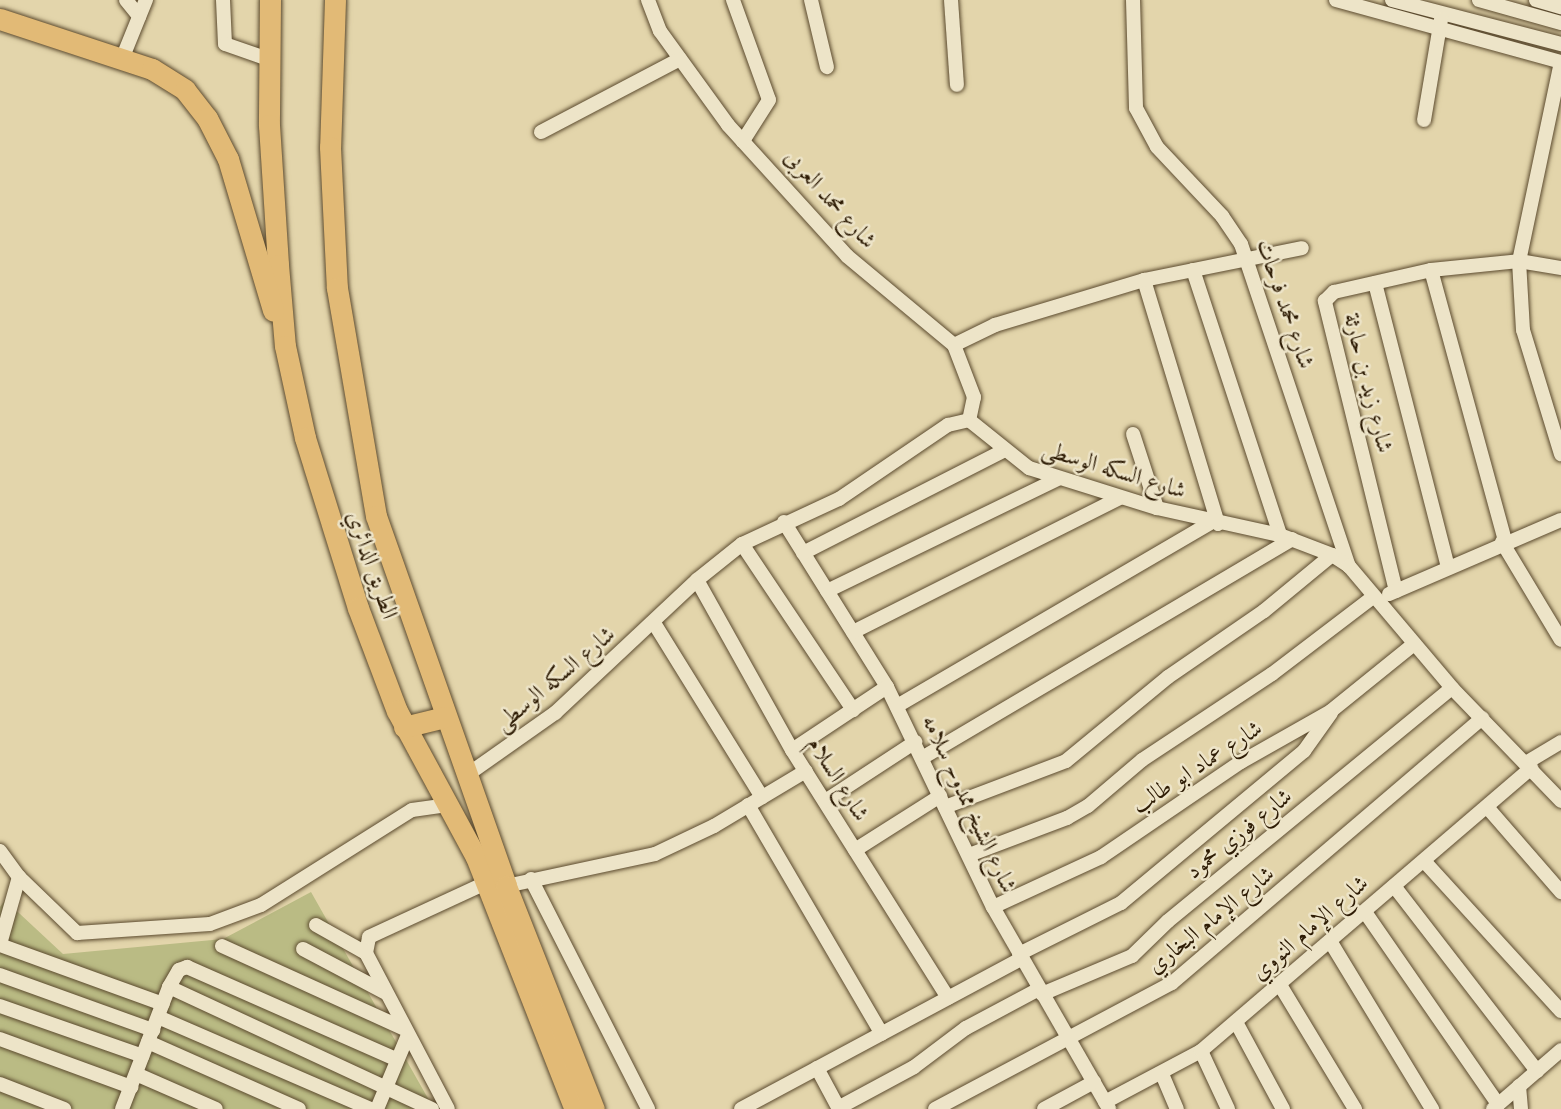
<!DOCTYPE html>
<meta charset="utf-8">
<style>
body{margin:0}
#map{position:relative;width:1561px;height:1109px;overflow:hidden;background:#e3d5ab;font-family:Cardo,Amiri,serif}
div>[style]{position:absolute}
[style*='--x']{left:calc(var(--x)*1px);top:calc(var(--y)*1px);width:calc(var(--w)*1px);rotate:calc(var(--a)*1deg)}
.green>*{inset:0;background:#babb84}
.roads{filter:drop-shadow(0 0 2px #5b4a2e) drop-shadow(0 0 2px #5b4a2e)}
.minor>*{height:14px;margin:-7px;padding:0 7px;transform-origin:7px;border-radius:7px;background:#ede4c8}
.highway>*{height:21px;margin:-10.5px;padding:0 10.5px;transform-origin:10.5px;border-radius:10.5px;background:#e2ba76}
span{translate:-50% -50%;white-space:nowrap;text-align:center;line-height:1.15;-webkit-text-stroke:5px #ede4c8;paint-order:stroke}
.street-label{font-size:23px;color:#2e1c05}
</style>
<div id="map">
<div class="green">
<i style="clip-path:polygon(311px 892px,434px 1109px,0 1109px,0 907px,5px 900px,63px 954px,223px 939px)"></i>
</div>
<div class="roads">
<div class="minor">
<i style="--x:126;--y:0;--w:21;--a:51"></i>
<i style="--x:223;--y:0;--w:44;--a:87.4"></i>
<i style="--x:225;--y:44;--w:46;--a:19.2"></i>
<i style="--x:648;--y:0;--w:33;--a:69"></i>
<i style="--x:660;--y:31;--w:116;--a:54.1"></i>
<i style="--x:728;--y:125;--w:177;--a:47.7"></i>
<i style="--x:847;--y:256;--w:139;--a:39.8"></i>
<i style="--x:954;--y:345;--w:56;--a:69"></i>
<i style="--x:974;--y:397;--w:24;--a:102"></i>
<i style="--x:733;--y:0;--w:106;--a:70.2"></i>
<i style="--x:769;--y:100;--w:49;--a:122.4"></i>
<i style="--x:811;--y:0;--w:69;--a:76.6"></i>
<i style="--x:951;--y:0;--w:85;--a:86"></i>
<i style="--x:1133;--y:0;--w:108;--a:88.4"></i>
<i style="--x:1136;--y:108;--w:44;--a:61.7"></i>
<i style="--x:1157;--y:147;--w:95;--a:46.7"></i>
<i style="--x:1222;--y:216;--w:34;--a:56"></i>
<i style="--x:1241;--y:244;--w:340;--a:71.5"></i>
<i style="--x:1336;--y:0;--w:233;--a:15.4"></i>
<i style="--x:1561;--y:62;--w:203;--a:101.9"></i>
<i style="--x:1519;--y:261;--w:69;--a:86.7"></i>
<i style="--x:1523;--y:330;--w:130;--a:73"></i>
<i style="--x:1392;--y:0;--w:175;--a:14.6"></i>
<i style="--x:1479;--y:0;--w:85;--a:15.7"></i>
<i style="--x:1536;--y:0;--w:26;--a:16"></i>
<i style="--x:122;--y:59;--w:64;--a:-67.9"></i>
<i style="--x:1424;--y:120;--w:102;--a:-80.4"></i>
<i style="--x:541;--y:132;--w:157;--a:-27.7"></i>
<i style="--x:1193;--y:270;--w:279;--a:71.8"></i>
<i style="--x:1431;--y:270;--w:281;--a:74.7"></i>
<i style="--x:1144;--y:280;--w:255;--a:73.1"></i>
<i style="--x:1375;--y:283;--w:293;--a:75.6"></i>
<i style="--x:954;--y:345;--w:46;--a:-26"></i>
<i style="--x:995;--y:325;--w:156;--a:-16.8"></i>
<i style="--x:1144;--y:280;--w:161;--a:-11.4"></i>
<i style="--x:1133;--y:434;--w:78;--a:72"></i>
<i style="--x:784;--y:522;--w:195;--a:58"></i>
<i style="--x:887;--y:687;--w:244;--a:64.3"></i>
<i style="--x:993;--y:907;--w:233;--a:60.1"></i>
<i style="--x:1502;--y:542;--w:114;--a:59"></i>
<i style="--x:742;--y:544;--w:200;--a:56.2"></i>
<i style="--x:803;--y:553;--w:225;--a:-27"></i>
<i style="--x:697;--y:580;--w:195;--a:60.8"></i>
<i style="--x:792;--y:750;--w:293;--a:57.8"></i>
<i style="--x:827;--y:591;--w:257;--a:-25.9"></i>
<i style="--x:1396;--y:591;--w:299;--a:-103.8"></i>
<i style="--x:1325;--y:301;--w:13;--a:-45"></i>
<i style="--x:1334;--y:292;--w:99;--a:-12.8"></i>
<i style="--x:1431;--y:270;--w:88;--a:-5.8"></i>
<i style="--x:1519;--y:261;--w:43;--a:9.5"></i>
<i style="--x:1389;--y:594;--w:187;--a:-23.3"></i>
<i style="--x:654;--y:623;--w:205;--a:58.2"></i>
<i style="--x:853;--y:632;--w:299;--a:-26.7"></i>
<i style="--x:897;--y:706;--w:365;--a:-30.3"></i>
<i style="--x:792;--y:750;--w:114;--a:-33.6"></i>
<i style="--x:922;--y:758;--w:430;--a:-30.6"></i>
<i style="--x:1526;--y:763;--w:41;--a:-31"></i>
<i style="--x:467;--y:775;--w:108;--a:-35.2"></i>
<i style="--x:555;--y:713;--w:195;--a:-43.1"></i>
<i style="--x:697;--y:580;--w:58;--a:-38.7"></i>
<i style="--x:742;--y:544;--w:107;--a:-24.9"></i>
<i style="--x:839;--y:499;--w:132;--a:-34.2"></i>
<i style="--x:948;--y:425;--w:22;--a:-13"></i>
<i style="--x:969;--y:420;--w:77;--a:38.7"></i>
<i style="--x:1029;--y:468;--w:134;--a:17.4"></i>
<i style="--x:1157;--y:508;--w:126;--a:12.4"></i>
<i style="--x:1280;--y:535;--w:56;--a:21"></i>
<i style="--x:1332;--y:555;--w:20;--a:33"></i>
<i style="--x:1349;--y:566;--w:160;--a:49.8"></i>
<i style="--x:1452;--y:688;--w:157;--a:46"></i>
<i style="--x:825;--y:801;--w:108;--a:-33.2"></i>
<i style="--x:748;--y:805;--w:265;--a:59.7"></i>
<i style="--x:945;--y:807;--w:129;--a:-20.8"></i>
<i style="--x:1066;--y:761;--w:132;--a:-39.5"></i>
<i style="--x:1168;--y:677;--w:116;--a:-34.5"></i>
<i style="--x:1264;--y:611;--w:88;--a:-39.5"></i>
<i style="--x:1487;--y:807;--w:113;--a:49"></i>
<i style="--x:855;--y:850;--w:101;--a:-32.4"></i>
<i style="--x:0;--y:851;--w:32;--a:54"></i>
<i style="--x:19;--y:877;--w:81;--a:44"></i>
<i style="--x:77;--y:933;--w:133;--a:-3.9"></i>
<i style="--x:210;--y:924;--w:54;--a:-20.4"></i>
<i style="--x:261;--y:905;--w:178;--a:-32.2"></i>
<i style="--x:412;--y:810;--w:37;--a:-8"></i>
<i style="--x:969;--y:855;--w:105;--a:-20.7"></i>
<i style="--x:1067;--y:818;--w:24;--a:-30"></i>
<i style="--x:1088;--y:806;--w:71;--a:-40.4"></i>
<i style="--x:1142;--y:760;--w:156;--a:-33.5"></i>
<i style="--x:1272;--y:674;--w:127;--a:-37.3"></i>
<i style="--x:1424;--y:861;--w:203;--a:47.6"></i>
<i style="--x:531;--y:879;--w:258;--a:63"></i>
<i style="--x:506;--y:886;--w:152;--a:-12.1"></i>
<i style="--x:655;--y:854;--w:65;--a:-25.4"></i>
<i style="--x:714;--y:826;--w:107;--a:-30.9"></i>
<i style="--x:1394;--y:886;--w:234;--a:52.3"></i>
<i style="--x:993;--y:907;--w:119;--a:-24.8"></i>
<i style="--x:1101;--y:857;--w:169;--a:-34.2"></i>
<i style="--x:1241;--y:762;--w:103;--a:-29.5"></i>
<i style="--x:1331;--y:711;--w:107;--a:-38.9"></i>
<i style="--x:1365;--y:912;--w:234;--a:55.3"></i>
<i style="--x:316;--y:925;--w:57;--a:29.2"></i>
<i style="--x:366;--y:953;--w:176;--a:62.3"></i>
<i style="--x:1330;--y:941;--w:197;--a:58.7"></i>
<i style="--x:0;--y:944;--w:70;--a:-74.2"></i>
<i style="--x:0;--y:945;--w:173;--a:19.9"></i>
<i style="--x:222;--y:946;--w:201;--a:24.4"></i>
<i style="--x:303;--y:949;--w:94;--a:27.9"></i>
<i style="--x:366;--y:953;--w:16;--a:-79"></i>
<i style="--x:369;--y:937;--w:129;--a:-24.8"></i>
<i style="--x:1019;--y:954;--w:114;--a:-26.6"></i>
<i style="--x:1121;--y:903;--w:238;--a:-39.7"></i>
<i style="--x:1304;--y:751;--w:47;--a:-54.6"></i>
<i style="--x:0;--y:975;--w:163;--a:19.8"></i>
<i style="--x:1280;--y:985;--w:145;--a:58.8"></i>
<i style="--x:169;--y:987;--w:290;--a:24.9"></i>
<i style="--x:1042;--y:994;--w:98;--a:-22.9"></i>
<i style="--x:1132;--y:956;--w:50;--a:-44.2"></i>
<i style="--x:1168;--y:921;--w:367;--a:-39.4"></i>
<i style="--x:0;--y:1006;--w:151;--a:19.3"></i>
<i style="--x:158;--y:1017;--w:232;--a:23.4"></i>
<i style="--x:1236;--y:1022;--w:99;--a:61.6"></i>
<i style="--x:0;--y:1039;--w:140;--a:20.1"></i>
<i style="--x:148;--y:1042;--w:165;--a:23.9"></i>
<i style="--x:1201;--y:1051;--w:64;--a:65"></i>
<i style="--x:817;--y:1068;--w:47;--a:61.8"></i>
<i style="--x:136;--y:1074;--w:87;--a:23.6"></i>
<i style="--x:1162;--y:1074;--w:38;--a:67"></i>
<i style="--x:0;--y:1084;--w:69;--a:21.3"></i>
<i style="--x:1519;--y:1086;--w:23;--a:85"></i>
<i style="--x:1105;--y:1102;--w:109;--a:-28"></i>
<i style="--x:1201;--y:1051;--w:435;--a:-40.6"></i>
<i style="--x:838;--y:1108;--w:86;--a:-28.3"></i>
<i style="--x:914;--y:1067;--w:65;--a:-36.9"></i>
<i style="--x:966;--y:1028;--w:83;--a:-28.1"></i>
<i style="--x:122;--y:1109;--w:131;--a:-68.9"></i>
<i style="--x:169;--y:987;--w:20;--a:-60"></i>
<i style="--x:179;--y:970;--w:9;--a:-21"></i>
<i style="--x:187;--y:967;--w:228;--a:23.8"></i>
<i style="--x:377;--y:1109;--w:80;--a:-67.3"></i>
<i style="--x:741;--y:1109;--w:318;--a:-28.2"></i>
<i style="--x:935;--y:1109;--w:268;--a:-28"></i>
<i style="--x:1172;--y:983;--w:408;--a:-40.5"></i>
<i style="--x:1044;--y:1109;--w:57;--a:-28.4"></i>
<i style="--x:1493;--y:1109;--w:90;--a:-40.9"></i>
</div>
<div class="highway">
<i style="--x:270;--y:0;--w:125;--a:90.5"></i>
<i style="--x:269;--y:125;--w:140;--a:86.3"></i>
<i style="--x:278;--y:265;--w:81;--a:85.1"></i>
<i style="--x:285;--y:346;--w:94;--a:77.7"></i>
<i style="--x:305;--y:438;--w:178;--a:72.7"></i>
<i style="--x:358;--y:608;--w:110;--a:69.3"></i>
<i style="--x:397;--y:711;--w:166;--a:61.6"></i>
<i style="--x:476;--y:857;--w:271;--a:68.6"></i>
<i style="--x:335;--y:0;--w:147;--a:91.9"></i>
<i style="--x:330;--y:147;--w:141;--a:87.2"></i>
<i style="--x:337;--y:288;--w:231;--a:80.3"></i>
<i style="--x:376;--y:516;--w:392;--a:70.6"></i>
<i style="--x:506;--y:886;--w:240;--a:68.5"></i>
<i style="--x:0;--y:19;--w:160;--a:18.2"></i>
<i style="--x:152;--y:69;--w:39;--a:32"></i>
<i style="--x:185;--y:90;--w:36;--a:52"></i>
<i style="--x:207;--y:118;--w:46;--a:62.9"></i>
<i style="--x:228;--y:159;--w:158;--a:73.4"></i>
<i style="--x:404;--y:727;--w:42;--a:-13.7"></i>
</div>
</div>
<div class="street-label">
<span style="left:830px;top:199px;rotate:48deg">شارع محمد العربى</span>
<span style="left:1285px;top:304px;rotate:71deg">شارع محمد فرحات</span>
<span style="left:1368px;top:383px;rotate:76deg">شارع زيد بن حارثة</span>
<span style="left:1114px;top:470px;rotate:17deg">شارع السكه الوسطى</span>
<span style="left:372px;top:565px;rotate:71deg">الطريق الدائري</span>
<span style="left:555px;top:679px;rotate:-40deg">شارع السكه الوسطى</span>
<span style="left:1197px;top:767px;rotate:-33deg">شارع عماد ابو طالب</span>
<span style="left:838px;top:779px;rotate:58deg">شارع السلام</span>
<span style="left:969px;top:804px;rotate:65deg">شارع الشيخ ممدوح سلامه</span>
<span style="left:1239px;top:834px;rotate:-39deg">شارع فوزي محمود</span>
<span style="left:1211px;top:920px;rotate:-39deg">شارع الإمام البخاري</span>
<span style="left:1310px;top:928px;rotate:-41deg">شارع الإمام النووي</span>
</div>
</div>
